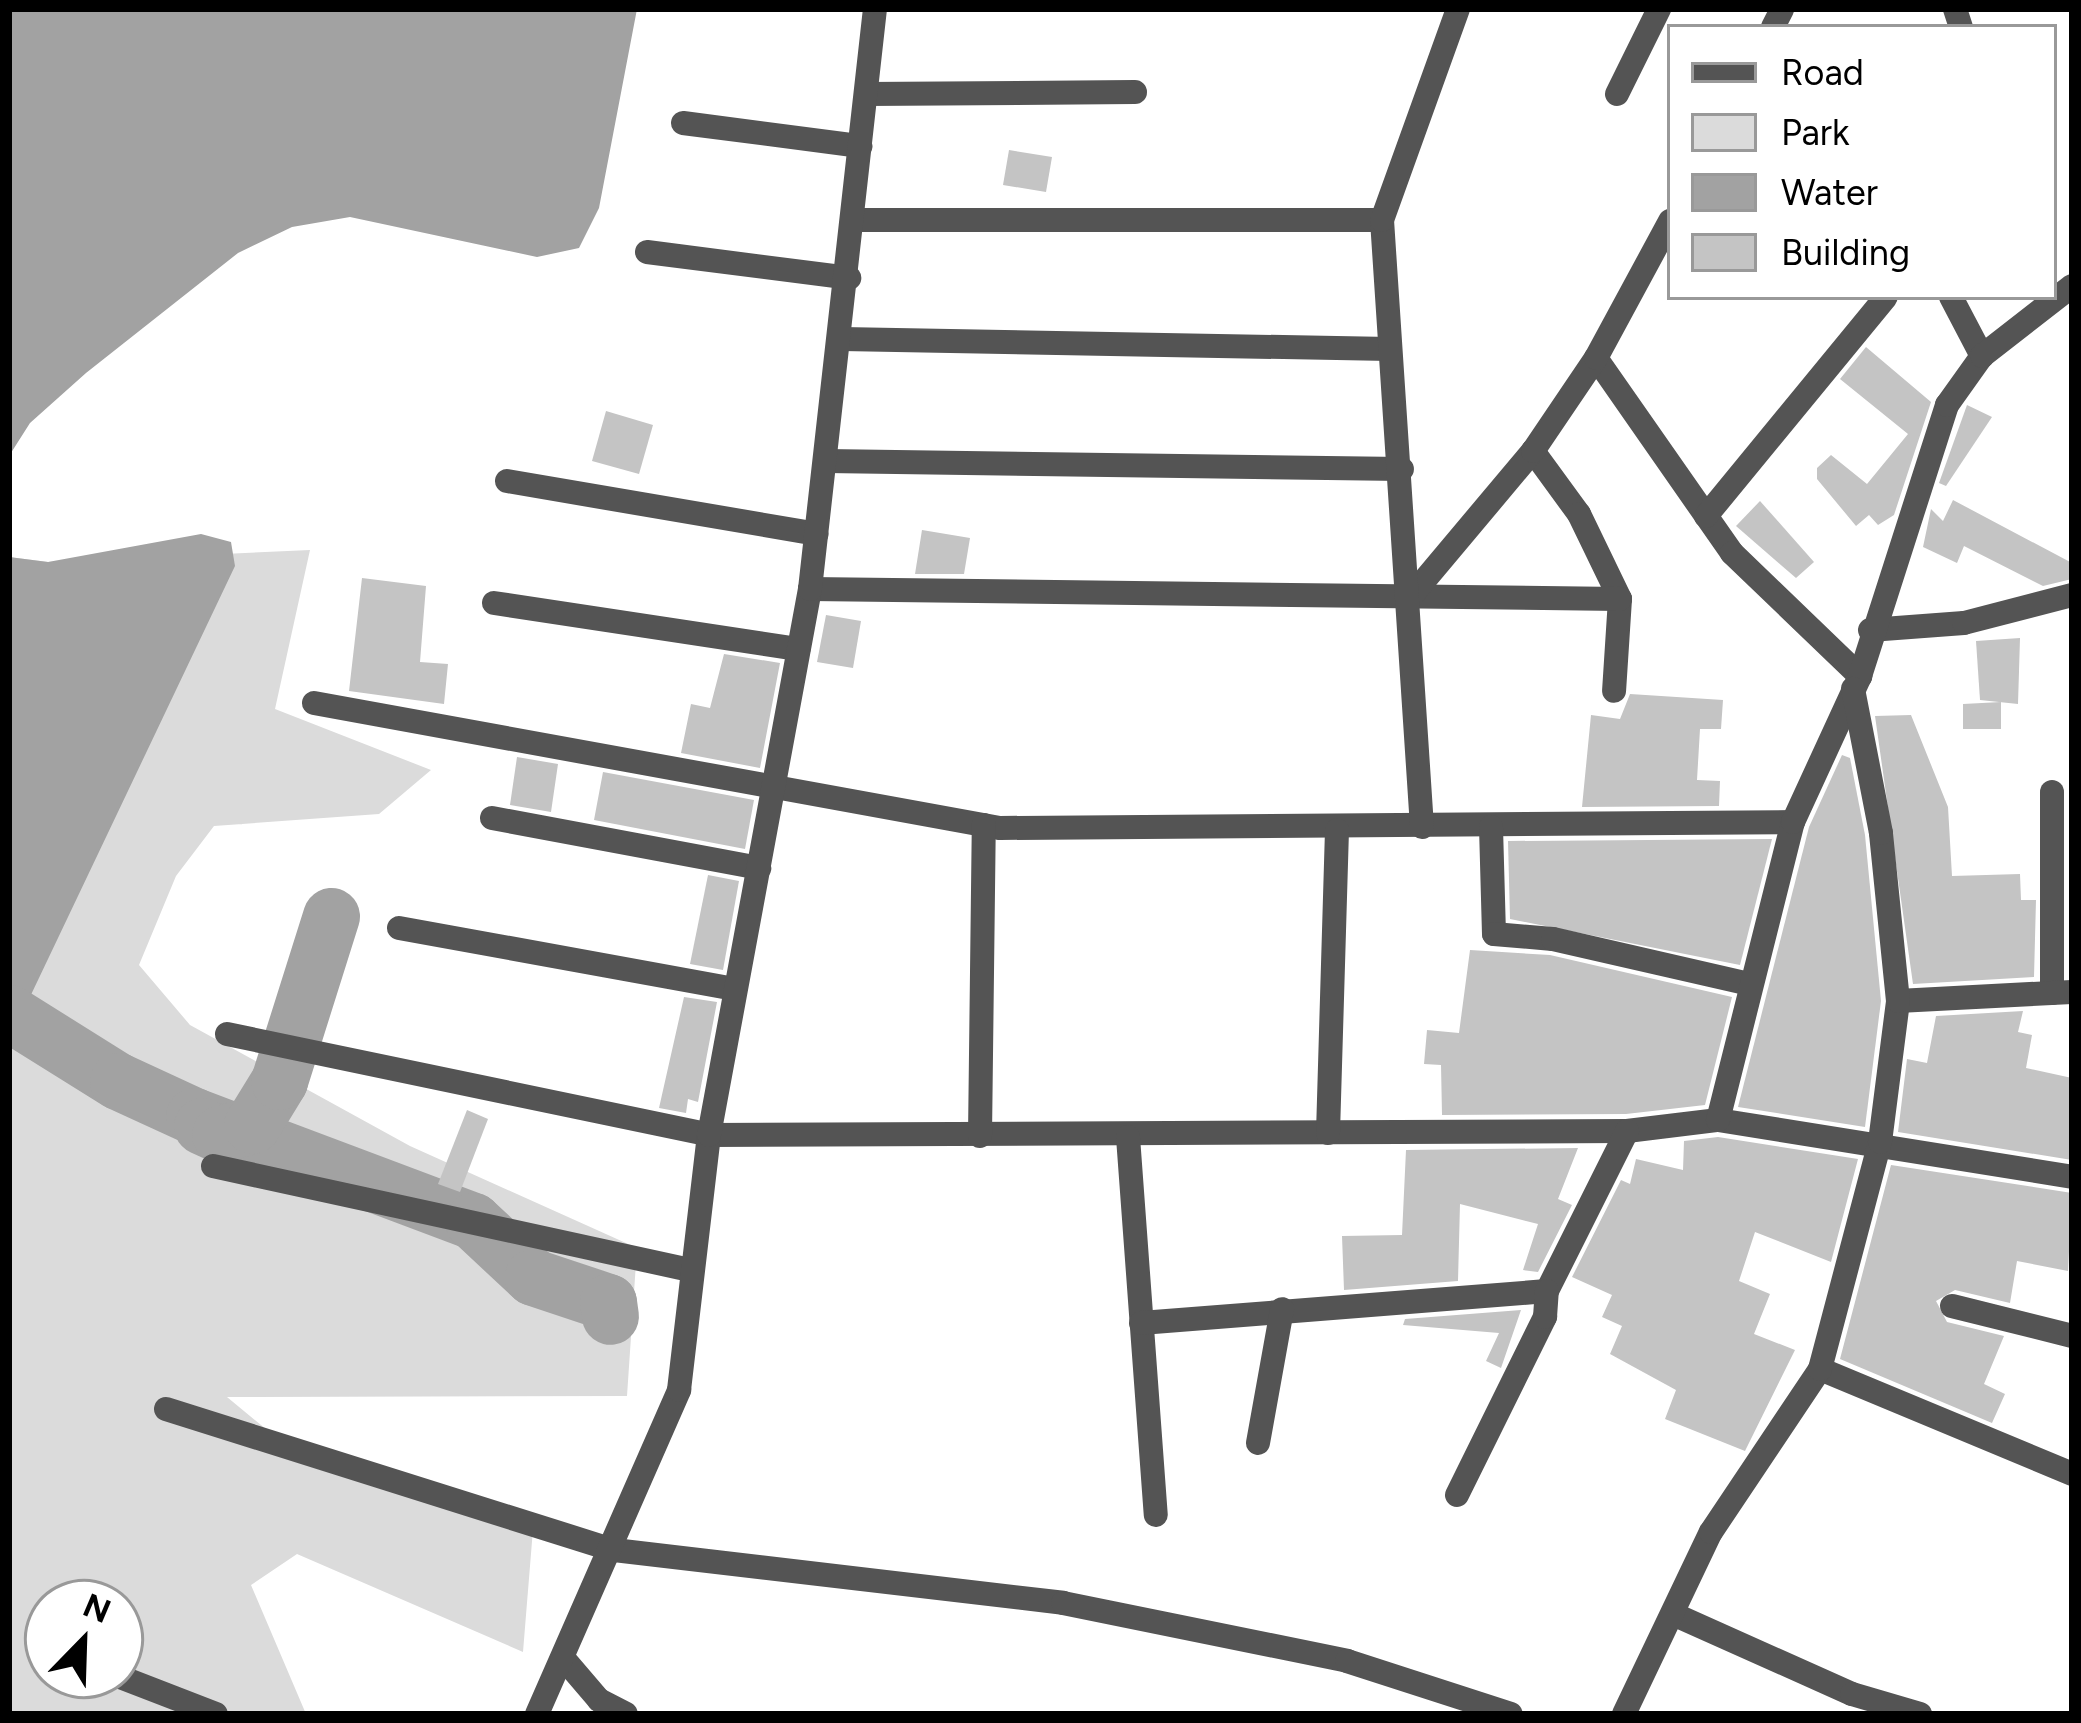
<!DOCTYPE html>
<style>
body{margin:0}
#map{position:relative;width:2081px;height:1723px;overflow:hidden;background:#fff;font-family:Figtree,sans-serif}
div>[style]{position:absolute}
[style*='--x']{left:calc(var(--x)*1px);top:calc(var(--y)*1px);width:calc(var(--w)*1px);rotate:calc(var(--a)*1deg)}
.green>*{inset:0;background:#dbdbdb}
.water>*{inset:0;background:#a2a2a2}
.river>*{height:57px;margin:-28.5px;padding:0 28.5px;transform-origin:28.5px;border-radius:28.5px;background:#a2a2a2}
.building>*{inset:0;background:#c4c4c4}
.minor>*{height:24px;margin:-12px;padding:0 12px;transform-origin:12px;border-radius:12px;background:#545454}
span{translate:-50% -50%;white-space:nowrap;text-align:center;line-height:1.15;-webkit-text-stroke:9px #fff;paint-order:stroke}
.frame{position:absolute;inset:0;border:12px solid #000;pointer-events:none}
.legend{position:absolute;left:1667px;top:24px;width:390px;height:276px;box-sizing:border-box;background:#fff;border:3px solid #999;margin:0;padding:15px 21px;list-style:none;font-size:36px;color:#000}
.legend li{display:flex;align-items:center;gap:24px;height:60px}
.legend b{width:60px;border:3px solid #999}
.north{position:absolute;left:24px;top:1579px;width:120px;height:120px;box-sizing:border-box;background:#fff;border:3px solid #999;border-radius:50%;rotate:23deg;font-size:33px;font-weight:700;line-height:48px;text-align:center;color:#000}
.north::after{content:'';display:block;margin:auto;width:42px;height:54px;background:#000;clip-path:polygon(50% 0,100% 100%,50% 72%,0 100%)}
</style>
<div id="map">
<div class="green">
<i style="clip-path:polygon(evenodd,310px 550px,275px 709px,431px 770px,379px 814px,214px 826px,176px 876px,139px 965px,190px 1025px,410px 1146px,637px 1248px,627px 1396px,227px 1397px,312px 1467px,534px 1517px,523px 1652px,297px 1554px,251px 1585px,306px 1714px,9px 1714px,9px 557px,48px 562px,310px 550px,48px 1603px,120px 1603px,120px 1675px,48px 1675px,48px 1603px)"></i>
</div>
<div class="water">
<i style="clip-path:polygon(9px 9px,637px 9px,599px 208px,579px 248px,537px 257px,350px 217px,292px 227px,238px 253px,86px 373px,30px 423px,9px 456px)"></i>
<i style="clip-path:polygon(201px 534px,231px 542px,235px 566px,9px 1041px,9px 557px,48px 562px)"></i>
</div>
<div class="river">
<i style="--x:9;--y:1013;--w:128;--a:32"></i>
<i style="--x:118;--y:1081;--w:84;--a:24.7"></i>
<i style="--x:194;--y:1116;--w:298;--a:20.6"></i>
<i style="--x:473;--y:1221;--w:82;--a:43"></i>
<i style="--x:533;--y:1277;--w:79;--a:18.4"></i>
<i style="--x:608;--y:1302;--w:14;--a:82"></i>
<i style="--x:202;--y:1126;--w:20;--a:24"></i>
<i style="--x:220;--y:1134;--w:33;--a:-16"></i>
<i style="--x:252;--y:1125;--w:52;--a:-58.5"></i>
<i style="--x:279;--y:1081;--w:173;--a:-72.5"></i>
</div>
<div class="building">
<i style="clip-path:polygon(1009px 150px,1052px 157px,1046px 192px,1003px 185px)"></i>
<i style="clip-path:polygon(1866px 347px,1931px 402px,1894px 515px,1878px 525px,1869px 515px,1856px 526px,1817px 479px,1817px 468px,1831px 455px,1867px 484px,1908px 434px,1840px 379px)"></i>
<i style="clip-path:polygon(1967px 405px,1992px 417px,1946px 486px,1939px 483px)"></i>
<i style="clip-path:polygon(606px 411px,653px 425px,639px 474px,592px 461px)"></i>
<i style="clip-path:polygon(1953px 500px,2072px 563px,2072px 579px,2043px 586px,1964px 546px,1957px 563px,1923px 547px,1931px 509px,1943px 521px)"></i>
<i style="clip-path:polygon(1760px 501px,1814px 562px,1796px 578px,1736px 526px)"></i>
<i style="clip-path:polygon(922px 530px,970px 538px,964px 574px,915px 574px)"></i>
<i style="clip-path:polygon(362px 578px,426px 586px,420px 662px,448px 664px,444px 704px,349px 691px)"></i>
<i style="clip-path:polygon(826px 615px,861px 621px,853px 668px,817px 662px)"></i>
<i style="clip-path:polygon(2020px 638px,2018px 704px,1980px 700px,1976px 641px)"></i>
<i style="clip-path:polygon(724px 654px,780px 663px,760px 768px,681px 753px,691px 704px,710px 708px)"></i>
<i style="clip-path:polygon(1630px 694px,1723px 700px,1721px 729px,1700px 729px,1697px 780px,1720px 781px,1719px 806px,1582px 807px,1591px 715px,1620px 719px)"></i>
<i style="clip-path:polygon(2001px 702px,2001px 729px,1963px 729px,1963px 704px)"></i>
<i style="clip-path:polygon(1911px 715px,1948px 807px,1952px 876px,2020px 874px,2021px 900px,2036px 900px,2034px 977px,1913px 984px,1875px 716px)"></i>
<i style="clip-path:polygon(1842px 755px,1850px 758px,1865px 835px,1881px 1001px,1865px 1127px,1738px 1107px,1809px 827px)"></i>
<i style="clip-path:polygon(517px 757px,558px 764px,551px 812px,510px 805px)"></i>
<i style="clip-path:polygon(603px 772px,754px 800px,745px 849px,594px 820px)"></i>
<i style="clip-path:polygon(1772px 839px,1740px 965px,1510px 919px,1508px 841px)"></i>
<i style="clip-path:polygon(708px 875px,739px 881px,723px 970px,690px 964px)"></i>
<i style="clip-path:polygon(1470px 950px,1550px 955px,1732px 997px,1705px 1105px,1626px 1114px,1442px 1115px,1441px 1065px,1424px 1064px,1427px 1030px,1459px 1033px)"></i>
<i style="clip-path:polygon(684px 997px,717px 1002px,698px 1102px,688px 1099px,686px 1113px,659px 1108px)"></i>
<i style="clip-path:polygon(2023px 1011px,2018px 1032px,2032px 1035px,2026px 1068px,2072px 1078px,2072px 1160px,1898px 1132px,1907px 1059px,1927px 1063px,1936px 1016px)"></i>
<i style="clip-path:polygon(467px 1110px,488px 1119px,460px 1192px,438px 1184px)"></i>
<i style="clip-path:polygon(1718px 1137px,1858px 1159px,1831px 1262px,1755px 1232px,1739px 1281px,1770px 1294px,1754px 1334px,1795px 1350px,1745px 1451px,1665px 1419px,1676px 1390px,1610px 1354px,1622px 1326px,1602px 1317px,1612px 1295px,1572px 1277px,1621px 1180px,1630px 1184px,1636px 1159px,1683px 1170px,1684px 1141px)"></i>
<i style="clip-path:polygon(1578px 1148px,1558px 1199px,1572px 1205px,1538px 1272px,1523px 1270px,1538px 1224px,1460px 1204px,1458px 1281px,1344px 1290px,1342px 1236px,1402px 1235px,1406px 1150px)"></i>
<i style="clip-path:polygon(1891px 1165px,2072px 1193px,2068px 1271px,2017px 1261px,2010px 1303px,1955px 1290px,1936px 1301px,1947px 1322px,2004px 1336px,1984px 1384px,2005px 1394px,1992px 1423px,1840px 1359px)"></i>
<i style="clip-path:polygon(1521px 1310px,1501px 1368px,1486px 1361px,1499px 1333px,1403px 1325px,1405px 1319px)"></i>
</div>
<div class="minor">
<i style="--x:1955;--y:9;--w:19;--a:72"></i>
<i style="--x:1773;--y:27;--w:20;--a:-63"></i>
<i style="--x:866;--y:94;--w:269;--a:-0.4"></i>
<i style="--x:1617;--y:94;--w:95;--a:-63.7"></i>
<i style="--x:683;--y:123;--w:179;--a:7.4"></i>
<i style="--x:855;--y:220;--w:527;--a:0"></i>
<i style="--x:647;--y:252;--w:204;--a:7.3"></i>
<i style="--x:1951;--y:297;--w:67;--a:62.3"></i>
<i style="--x:842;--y:339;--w:548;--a:1.05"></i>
<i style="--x:1596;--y:358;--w:238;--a:55.1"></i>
<i style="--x:1732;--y:553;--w:178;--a:43.9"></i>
<i style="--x:1533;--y:451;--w:78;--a:53.9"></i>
<i style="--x:1579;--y:514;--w:94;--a:64.2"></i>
<i style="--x:1620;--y:599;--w:92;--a:93.7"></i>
<i style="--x:826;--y:461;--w:576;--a:0.8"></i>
<i style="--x:507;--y:481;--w:314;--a:9.7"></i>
<i style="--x:1706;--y:516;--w:283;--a:-50.6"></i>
<i style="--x:810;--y:589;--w:810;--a:0.71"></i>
<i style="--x:1407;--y:601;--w:196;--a:-50"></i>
<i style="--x:1533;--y:451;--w:112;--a:-55.9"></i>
<i style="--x:1596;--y:358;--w:156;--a:-61.6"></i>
<i style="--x:494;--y:603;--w:308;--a:8.6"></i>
<i style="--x:1870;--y:630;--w:94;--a:-4.3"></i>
<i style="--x:1964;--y:623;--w:112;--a:-14.5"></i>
<i style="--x:314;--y:703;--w:697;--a:10.33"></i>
<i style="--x:1000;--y:828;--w:793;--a:-0.43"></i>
<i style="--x:2052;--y:792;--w:201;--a:90"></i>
<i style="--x:492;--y:818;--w:272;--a:10.6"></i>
<i style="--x:1422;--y:827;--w:608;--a:-93.77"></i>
<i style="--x:1382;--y:220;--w:224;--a:-70.2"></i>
<i style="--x:1491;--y:827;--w:107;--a:88.4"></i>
<i style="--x:1494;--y:934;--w:59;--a:4.8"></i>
<i style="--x:1553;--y:939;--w:202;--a:12.9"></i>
<i style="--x:399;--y:928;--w:341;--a:10.3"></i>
<i style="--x:1898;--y:1001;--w:174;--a:-3"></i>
<i style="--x:227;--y:1034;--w:492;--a:11.8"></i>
<i style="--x:709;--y:1135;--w:918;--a:-0.25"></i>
<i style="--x:1627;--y:1131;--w:92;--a:-6.9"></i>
<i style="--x:1718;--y:1120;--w:359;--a:9.1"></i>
<i style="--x:1718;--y:1120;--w:307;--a:-75.9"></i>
<i style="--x:1793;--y:822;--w:161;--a:-65.3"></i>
<i style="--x:1860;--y:676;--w:285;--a:-72.2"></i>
<i style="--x:1947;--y:405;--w:60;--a:-54.5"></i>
<i style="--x:1982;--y:356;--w:114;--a:-37.9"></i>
<i style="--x:1328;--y:1133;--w:303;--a:-88.3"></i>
<i style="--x:980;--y:1136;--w:311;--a:-89.3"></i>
<i style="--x:1128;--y:1137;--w:379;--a:85.8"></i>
<i style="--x:213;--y:1166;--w:487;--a:12.3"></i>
<i style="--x:1952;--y:1306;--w:124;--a:14"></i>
<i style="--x:1141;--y:1323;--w:407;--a:-4.5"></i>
<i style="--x:1547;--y:1291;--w:179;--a:-63.4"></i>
<i style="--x:1820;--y:1369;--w:273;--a:22.6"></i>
<i style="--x:166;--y:1409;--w:470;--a:17.5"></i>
<i style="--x:614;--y:1550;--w:452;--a:6.7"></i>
<i style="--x:1063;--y:1603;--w:290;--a:11.5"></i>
<i style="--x:1347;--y:1661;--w:172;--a:17.9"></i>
<i style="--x:1258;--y:1443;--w:136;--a:-79.8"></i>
<i style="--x:1457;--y:1495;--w:199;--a:-63.7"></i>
<i style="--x:1545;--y:1317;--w:26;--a:-86"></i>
<i style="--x:1673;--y:1614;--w:196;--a:24.1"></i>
<i style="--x:1852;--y:1694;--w:71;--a:16.4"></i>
<i style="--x:564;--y:1659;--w:54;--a:49.5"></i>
<i style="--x:599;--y:1700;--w:30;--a:27"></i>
<i style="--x:115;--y:1675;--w:108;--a:21.1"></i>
<i style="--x:537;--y:1714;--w:354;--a:-66.3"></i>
<i style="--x:679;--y:1390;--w:257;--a:-83.3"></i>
<i style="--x:709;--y:1135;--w:555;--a:-79.52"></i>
<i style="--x:810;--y:589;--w:584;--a:-83.61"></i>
<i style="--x:1624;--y:1714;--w:202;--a:-64.5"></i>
<i style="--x:1711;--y:1532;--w:196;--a:-56.2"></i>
<i style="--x:1820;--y:1369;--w:235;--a:-75.2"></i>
<i style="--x:1880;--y:1142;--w:142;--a:-82.7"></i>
<i style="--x:1898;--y:1001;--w:169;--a:-95.8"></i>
<i style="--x:1881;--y:833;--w:147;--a:-101"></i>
</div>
<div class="frame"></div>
<ul class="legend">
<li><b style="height:15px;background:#545454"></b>Road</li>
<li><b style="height:33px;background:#dbdbdb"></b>Park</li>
<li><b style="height:33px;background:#a2a2a2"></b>Water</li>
<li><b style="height:33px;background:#c4c4c4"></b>Building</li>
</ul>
<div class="north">N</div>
</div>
